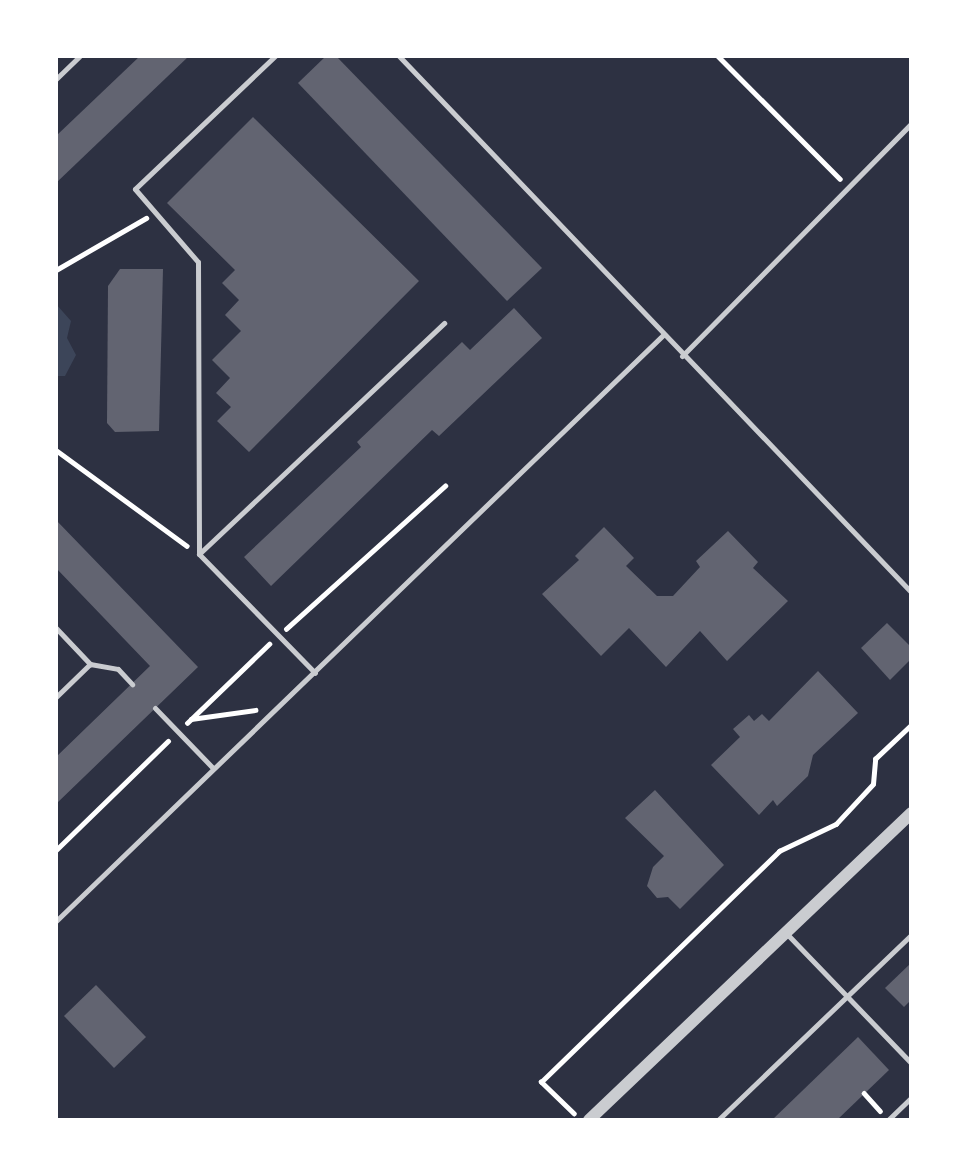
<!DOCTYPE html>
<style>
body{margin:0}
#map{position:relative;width:967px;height:1176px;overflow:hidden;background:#2d3142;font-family:Barlow,sans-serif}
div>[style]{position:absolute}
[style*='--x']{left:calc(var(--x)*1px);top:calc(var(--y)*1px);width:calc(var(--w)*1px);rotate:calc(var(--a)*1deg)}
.green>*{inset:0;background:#3c4559}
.building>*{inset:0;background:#626471}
.path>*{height:4.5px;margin:-2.25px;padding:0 2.25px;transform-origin:2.25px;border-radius:2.25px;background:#fff}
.service>*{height:5px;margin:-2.5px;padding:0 2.5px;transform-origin:2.5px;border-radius:2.5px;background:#caccd0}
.tertiary>*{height:12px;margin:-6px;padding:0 6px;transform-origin:6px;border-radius:6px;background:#caccd0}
span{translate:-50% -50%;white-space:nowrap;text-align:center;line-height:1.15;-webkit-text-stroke:7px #fff;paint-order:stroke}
.frame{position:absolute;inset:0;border:58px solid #fff;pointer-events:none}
</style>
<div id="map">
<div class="green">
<i style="clip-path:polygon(56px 304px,71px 321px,67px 338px,76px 355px,65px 376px,56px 376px)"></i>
</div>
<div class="building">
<i style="clip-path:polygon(140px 56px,189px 56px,56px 183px,56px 136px)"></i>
<i style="clip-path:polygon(326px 56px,336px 56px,542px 268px,507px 301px,298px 83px)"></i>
<i style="clip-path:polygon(253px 117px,419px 281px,249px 452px,217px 421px,231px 407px,216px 393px,230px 378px,212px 360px,241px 331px,225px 315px,239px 300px,222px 283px,235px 270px,167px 203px)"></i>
<i style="clip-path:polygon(120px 269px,163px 269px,159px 431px,115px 432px,107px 423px,108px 286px)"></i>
<i style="clip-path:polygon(514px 308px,542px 338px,439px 436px,432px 430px,271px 586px,244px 557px,361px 447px,357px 442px,462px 342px,470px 350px)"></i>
<i style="clip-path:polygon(56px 520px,198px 667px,56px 804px,56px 757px,150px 666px,56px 568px)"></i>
<i style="clip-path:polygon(604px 527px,634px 558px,626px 566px,657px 596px,673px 596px,700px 567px,696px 561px,728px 531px,758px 562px,753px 568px,788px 601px,727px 661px,700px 631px,666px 667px,629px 628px,601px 656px,542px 594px,579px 560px,575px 556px)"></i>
<i style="clip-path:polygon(887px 623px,911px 647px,911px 659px,890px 680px,861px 648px)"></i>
<i style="clip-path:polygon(818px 671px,858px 713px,813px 755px,808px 776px,777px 806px,773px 800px,759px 815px,711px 765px,740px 737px,733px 729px,749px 715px,754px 721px,762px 714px,769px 721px)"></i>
<i style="clip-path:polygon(655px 790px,724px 865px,680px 909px,668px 897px,657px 898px,647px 886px,653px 867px,664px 856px,625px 818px)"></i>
<i style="clip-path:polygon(911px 963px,911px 1000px,904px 1007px,885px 988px)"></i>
<i style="clip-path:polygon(96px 985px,146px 1037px,114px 1068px,64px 1016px)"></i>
<i style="clip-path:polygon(858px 1037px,889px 1070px,837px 1120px,772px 1120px)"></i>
</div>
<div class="path">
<i style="--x:718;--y:56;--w:173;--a:45.2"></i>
<i style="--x:56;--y:270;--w:104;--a:-30"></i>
<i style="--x:56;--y:450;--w:162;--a:36.2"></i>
<i style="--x:286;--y:629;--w:214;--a:-42"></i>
<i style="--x:191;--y:719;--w:65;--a:-8"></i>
<i style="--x:187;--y:723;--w:114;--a:-43.9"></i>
<i style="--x:56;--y:850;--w:156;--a:-44.2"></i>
<i style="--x:864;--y:1093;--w:24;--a:48"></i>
<i style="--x:574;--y:1114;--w:46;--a:-135.9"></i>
<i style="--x:541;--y:1082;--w:332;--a:-44.1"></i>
<i style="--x:779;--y:851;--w:63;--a:-25.3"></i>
<i style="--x:836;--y:824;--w:54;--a:-47.2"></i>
<i style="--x:873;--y:784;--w:25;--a:-85"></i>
<i style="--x:875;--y:759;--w:50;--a:-43.4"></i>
</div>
<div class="service">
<i style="--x:275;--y:56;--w:193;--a:136.5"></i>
<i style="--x:135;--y:189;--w:96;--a:49.2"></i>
<i style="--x:198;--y:262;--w:292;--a:89.8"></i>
<i style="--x:199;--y:554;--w:166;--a:45.7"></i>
<i style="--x:399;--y:56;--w:741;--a:46.31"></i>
<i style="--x:56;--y:79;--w:33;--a:-44"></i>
<i style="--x:682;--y:356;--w:326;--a:-45.4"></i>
<i style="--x:199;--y:554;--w:337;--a:-43.3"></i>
<i style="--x:56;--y:628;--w:50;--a:46.6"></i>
<i style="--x:90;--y:664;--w:47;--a:135.9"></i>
<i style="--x:90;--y:664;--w:28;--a:10"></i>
<i style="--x:118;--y:669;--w:21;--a:47"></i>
<i style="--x:155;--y:708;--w:83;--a:46"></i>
<i style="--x:56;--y:921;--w:845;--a:-43.99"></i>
<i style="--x:787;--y:934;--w:179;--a:46.1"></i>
<i style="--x:718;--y:1120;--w:267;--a:-43.8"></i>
<i style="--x:888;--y:1120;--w:32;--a:-44"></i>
</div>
<div class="tertiary">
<i style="--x:589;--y:1120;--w:445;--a:-43.6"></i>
</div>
<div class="frame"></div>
</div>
